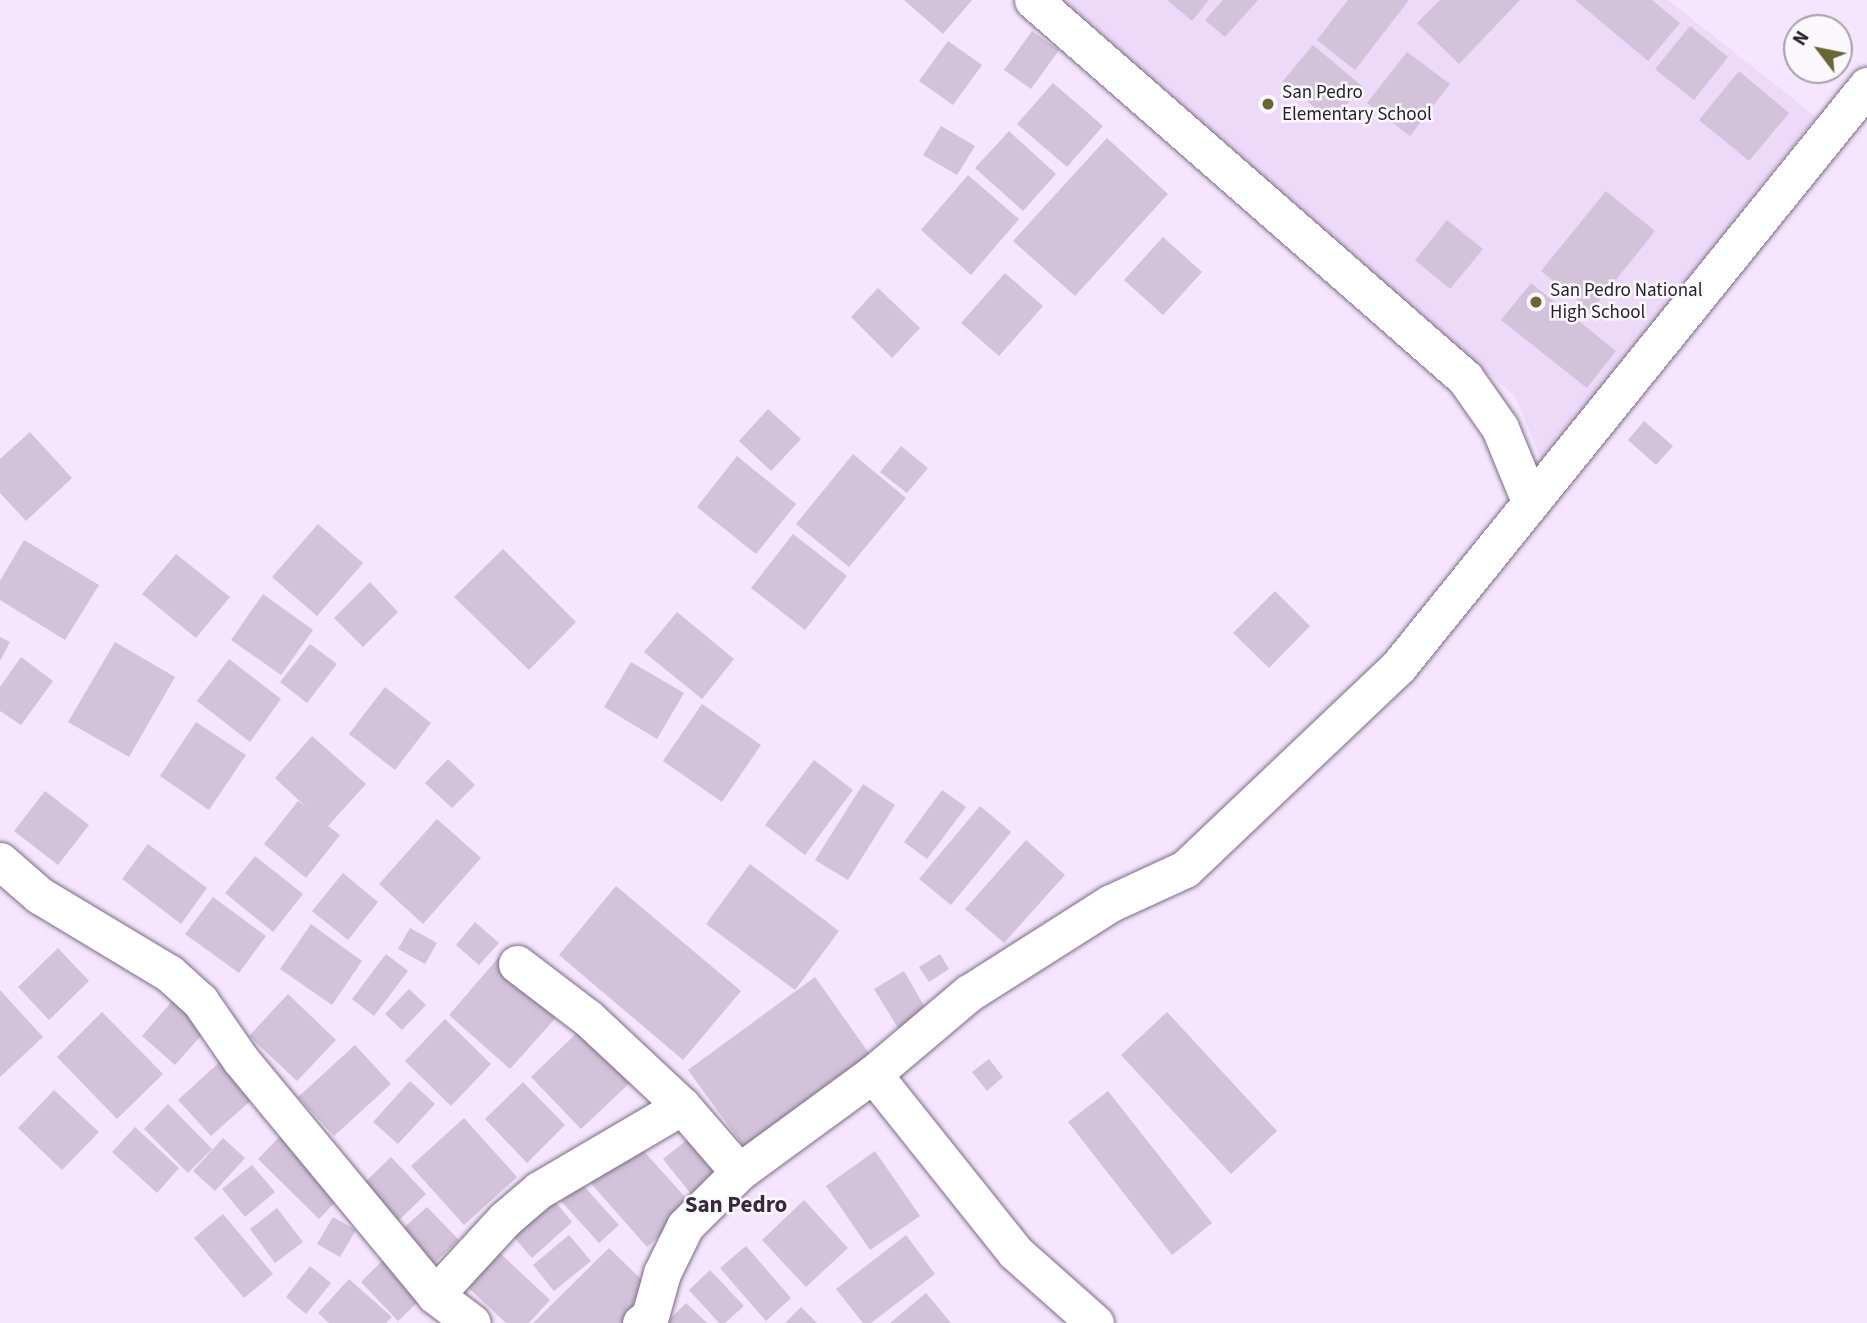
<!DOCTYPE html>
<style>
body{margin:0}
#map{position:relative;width:1867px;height:1323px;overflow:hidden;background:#f5e5fe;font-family:"Source Sans 3",sans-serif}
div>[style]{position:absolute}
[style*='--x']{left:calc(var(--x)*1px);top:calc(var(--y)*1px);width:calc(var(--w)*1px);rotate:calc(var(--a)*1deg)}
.built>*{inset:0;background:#edd9f8}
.building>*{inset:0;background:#d2c2da}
.roads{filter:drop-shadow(0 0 2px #7b6d82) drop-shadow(0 0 2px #7b6d82)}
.minor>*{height:37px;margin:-18.5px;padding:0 18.5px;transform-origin:18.5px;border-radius:18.5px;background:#fff}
.dots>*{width:19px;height:19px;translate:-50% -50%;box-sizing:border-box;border:4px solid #fbf8fd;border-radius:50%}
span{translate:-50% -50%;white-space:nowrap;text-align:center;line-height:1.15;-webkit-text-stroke:5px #fbf8fd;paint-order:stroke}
.poi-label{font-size:19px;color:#241f27}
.left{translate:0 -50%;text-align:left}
.quarter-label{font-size:23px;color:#362a3c;font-weight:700}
.north{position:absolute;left:1783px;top:14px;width:70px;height:70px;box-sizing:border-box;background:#fbf8fd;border:2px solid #a5a1a7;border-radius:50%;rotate:302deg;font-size:19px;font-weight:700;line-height:28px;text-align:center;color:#241f27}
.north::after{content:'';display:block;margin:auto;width:24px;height:32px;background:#6a6632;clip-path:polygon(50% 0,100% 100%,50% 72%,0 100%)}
</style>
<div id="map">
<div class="built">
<i style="clip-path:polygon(1061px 0,1668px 0,1816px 117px,1542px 461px,1515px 396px,1291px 207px)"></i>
</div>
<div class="building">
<i style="clip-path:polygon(904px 0,972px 0,943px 34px)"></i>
<i style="clip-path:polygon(1167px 0,1209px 0,1192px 21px)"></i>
<i style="clip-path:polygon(1223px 0,1258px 0,1225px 37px,1205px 20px)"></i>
<i style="clip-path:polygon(1348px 0,1409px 0,1355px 70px,1317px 40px)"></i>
<i style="clip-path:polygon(1440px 0,1520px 0,1459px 64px,1417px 23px)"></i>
<i style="clip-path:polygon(1575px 0,1652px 0,1680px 23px,1648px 61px)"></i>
<i style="clip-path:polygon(1690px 26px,1728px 57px,1694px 100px,1655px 69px)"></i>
<i style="clip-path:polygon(1032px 31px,1059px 50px,1031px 89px,1004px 70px)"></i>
<i style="clip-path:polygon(948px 41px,982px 65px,953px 105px,919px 81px)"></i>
<i style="clip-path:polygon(1313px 45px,1362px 86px,1332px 122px,1283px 81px)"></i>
<i style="clip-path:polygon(1407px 52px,1450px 84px,1410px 136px,1367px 103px)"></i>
<i style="clip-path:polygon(1739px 71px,1789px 113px,1749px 161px,1699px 120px)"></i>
<i style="clip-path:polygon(1053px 83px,1103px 126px,1067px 167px,1017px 124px)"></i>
<i style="clip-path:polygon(941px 126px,975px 146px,957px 175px,923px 155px)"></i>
<i style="clip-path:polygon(1009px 131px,1056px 174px,1023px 211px,975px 168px)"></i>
<i style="clip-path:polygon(1107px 138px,1168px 194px,1075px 296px,1013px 241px)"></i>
<i style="clip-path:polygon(968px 175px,1019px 219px,971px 275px,921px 230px)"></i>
<i style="clip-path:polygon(1606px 191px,1655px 231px,1591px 311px,1541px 271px)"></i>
<i style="clip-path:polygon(1447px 220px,1483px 249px,1450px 289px,1415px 260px)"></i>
<i style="clip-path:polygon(1163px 237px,1202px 272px,1163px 315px,1124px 280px)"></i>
<i style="clip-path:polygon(1005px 273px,1043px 306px,999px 356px,961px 323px)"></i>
<i style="clip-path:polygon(1531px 283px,1616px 351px,1587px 388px,1501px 320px)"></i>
<i style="clip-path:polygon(878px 288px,920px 328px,892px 358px,851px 317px)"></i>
<i style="clip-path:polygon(768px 409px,801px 439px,771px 471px,739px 441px)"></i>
<i style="clip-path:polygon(1644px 421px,1673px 446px,1656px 465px,1628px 440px)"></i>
<i style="clip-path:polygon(30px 432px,72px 478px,26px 521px,0 493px,0 459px)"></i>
<i style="clip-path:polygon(901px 446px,928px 468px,907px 493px,880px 472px)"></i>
<i style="clip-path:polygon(853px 454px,906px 498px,849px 567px,796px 524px)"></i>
<i style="clip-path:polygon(737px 456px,796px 504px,756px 554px,697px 507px)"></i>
<i style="clip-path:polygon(318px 524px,363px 563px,317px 616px,272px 577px)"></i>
<i style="clip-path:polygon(793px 534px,847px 576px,805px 630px,751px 588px)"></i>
<i style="clip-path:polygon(24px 540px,99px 585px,65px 640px,0 600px,0 581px)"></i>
<i style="clip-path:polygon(503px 549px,576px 622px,529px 670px,454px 597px)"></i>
<i style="clip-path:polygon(176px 554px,230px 597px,196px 638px,142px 594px)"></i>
<i style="clip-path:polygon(370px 582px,398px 612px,363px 647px,334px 618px)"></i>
<i style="clip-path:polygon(1275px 591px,1310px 626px,1269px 668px,1233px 633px)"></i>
<i style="clip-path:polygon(263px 594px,313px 630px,281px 675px,231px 640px)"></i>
<i style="clip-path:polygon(677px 612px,734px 659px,702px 699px,644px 652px)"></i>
<i style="clip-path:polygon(0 637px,10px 642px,0 661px)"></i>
<i style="clip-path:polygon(115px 642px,175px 677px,129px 757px,68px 722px)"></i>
<i style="clip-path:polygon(310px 644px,337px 664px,307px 703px,280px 682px)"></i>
<i style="clip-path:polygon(21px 657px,53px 681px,21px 725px,0 711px,0 687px)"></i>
<i style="clip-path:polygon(229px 659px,281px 699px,250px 742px,197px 701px)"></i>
<i style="clip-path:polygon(631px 662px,684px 693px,657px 739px,604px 707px)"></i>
<i style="clip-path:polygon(385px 687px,431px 723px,395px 770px,349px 734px)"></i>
<i style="clip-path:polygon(702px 704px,761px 745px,722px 802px,663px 761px)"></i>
<i style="clip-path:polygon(196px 722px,246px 755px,209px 810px,160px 776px)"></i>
<i style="clip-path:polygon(312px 736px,366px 784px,328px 826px,340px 835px,306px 878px,264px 844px,298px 801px,306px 807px,275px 778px)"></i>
<i style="clip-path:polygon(448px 759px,475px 785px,452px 808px,425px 783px)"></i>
<i style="clip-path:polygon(814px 760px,853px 790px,805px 855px,765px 825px)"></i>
<i style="clip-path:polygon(863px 784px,895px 805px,848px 880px,815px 860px)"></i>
<i style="clip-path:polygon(942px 790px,966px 807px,927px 859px,904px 842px)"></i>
<i style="clip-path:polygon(45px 791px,89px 825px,58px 865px,14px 831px)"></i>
<i style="clip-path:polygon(980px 806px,1011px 832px,951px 905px,919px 879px)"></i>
<i style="clip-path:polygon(437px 819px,481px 858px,423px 924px,379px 884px)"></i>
<i style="clip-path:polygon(1026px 840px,1065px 875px,1004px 943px,965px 909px)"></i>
<i style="clip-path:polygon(148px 844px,207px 888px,181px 924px,122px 879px)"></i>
<i style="clip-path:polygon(255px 856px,303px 894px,273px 932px,225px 893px)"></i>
<i style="clip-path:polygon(750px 864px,839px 931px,795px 990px,706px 924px)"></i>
<i style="clip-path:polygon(343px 873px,378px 902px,348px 940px,312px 911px)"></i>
<i style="clip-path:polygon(616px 886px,741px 991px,683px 1060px,559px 955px)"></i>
<i style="clip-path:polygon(213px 897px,266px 936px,239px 973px,185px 934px)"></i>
<i style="clip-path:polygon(475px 922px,499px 943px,479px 965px,456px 945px)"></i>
<i style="clip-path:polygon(311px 924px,362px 961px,332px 1005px,280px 969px)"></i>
<i style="clip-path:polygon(410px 928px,437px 943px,425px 964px,398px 949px)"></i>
<i style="clip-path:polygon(58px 948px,89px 981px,49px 1020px,18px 987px)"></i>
<i style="clip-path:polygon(386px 954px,408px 971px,374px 1016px,352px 999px)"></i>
<i style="clip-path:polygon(940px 954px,949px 969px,929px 982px,919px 967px)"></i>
<i style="clip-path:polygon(499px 957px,561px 1012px,510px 1069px,449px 1015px)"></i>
<i style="clip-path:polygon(904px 971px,927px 1011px,898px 1028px,874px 989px)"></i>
<i style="clip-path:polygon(815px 977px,878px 1066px,752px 1158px,688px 1070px)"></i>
<i style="clip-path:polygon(409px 989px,426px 1005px,402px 1030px,385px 1014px)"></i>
<i style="clip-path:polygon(0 990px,43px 1037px,0 1077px)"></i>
<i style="clip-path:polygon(288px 994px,336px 1040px,297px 1081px,249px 1036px)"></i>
<i style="clip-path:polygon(173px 1000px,206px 1030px,175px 1065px,142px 1036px)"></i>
<i style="clip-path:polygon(102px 1012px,163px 1074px,117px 1119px,57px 1057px)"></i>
<i style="clip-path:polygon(1167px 1012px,1277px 1131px,1231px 1174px,1121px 1055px)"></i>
<i style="clip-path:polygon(445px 1019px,491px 1064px,451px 1106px,405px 1061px)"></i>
<i style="clip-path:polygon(585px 1025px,635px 1078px,581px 1129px,531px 1077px)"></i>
<i style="clip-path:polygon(355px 1045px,391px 1084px,334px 1136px,298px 1097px)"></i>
<i style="clip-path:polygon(224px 1058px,257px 1095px,211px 1136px,178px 1100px)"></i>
<i style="clip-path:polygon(989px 1059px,1003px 1077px,987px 1091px,972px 1072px)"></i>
<i style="clip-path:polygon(410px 1081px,435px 1104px,398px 1144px,373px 1122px)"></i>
<i style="clip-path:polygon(523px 1082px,565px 1125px,527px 1163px,485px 1119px)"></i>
<i style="clip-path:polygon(54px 1090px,99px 1132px,62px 1170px,18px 1128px)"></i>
<i style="clip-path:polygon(1108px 1091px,1212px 1223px,1172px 1255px,1068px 1122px)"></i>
<i style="clip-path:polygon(168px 1104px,212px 1149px,188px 1173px,144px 1129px)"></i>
<i style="clip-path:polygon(464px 1118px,517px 1177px,464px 1225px,411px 1166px)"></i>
<i style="clip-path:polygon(135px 1127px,179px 1168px,157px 1193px,112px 1152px)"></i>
<i style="clip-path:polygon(283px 1133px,344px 1193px,319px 1219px,258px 1159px)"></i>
<i style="clip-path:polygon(693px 1135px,721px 1170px,691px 1194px,663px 1159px)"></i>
<i style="clip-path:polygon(223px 1138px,245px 1158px,215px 1191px,193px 1171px)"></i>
<i style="clip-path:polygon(633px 1139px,693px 1206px,647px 1247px,588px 1180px)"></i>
<i style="clip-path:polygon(875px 1151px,920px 1216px,870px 1250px,826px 1186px)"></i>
<i style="clip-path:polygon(391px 1157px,426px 1194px,395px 1224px,360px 1187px)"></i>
<i style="clip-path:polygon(252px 1165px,275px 1192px,245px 1217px,222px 1189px)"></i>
<i style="clip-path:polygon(581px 1183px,619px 1225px,599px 1243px,561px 1201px)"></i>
<i style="clip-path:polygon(547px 1192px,572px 1222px,532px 1258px,506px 1228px)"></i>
<i style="clip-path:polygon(804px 1200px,848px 1248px,806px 1287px,762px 1240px)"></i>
<i style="clip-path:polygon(427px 1207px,459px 1240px,431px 1266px,399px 1232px)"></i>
<i style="clip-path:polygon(277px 1208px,303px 1242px,275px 1263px,250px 1229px)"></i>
<i style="clip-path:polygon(223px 1214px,273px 1274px,244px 1298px,194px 1238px)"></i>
<i style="clip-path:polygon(333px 1217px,356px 1230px,340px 1257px,317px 1244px)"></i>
<i style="clip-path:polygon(569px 1235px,591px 1261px,554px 1291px,533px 1265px)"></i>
<i style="clip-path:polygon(906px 1235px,935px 1274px,871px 1323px,863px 1323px,836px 1289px)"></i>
<i style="clip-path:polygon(488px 1242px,550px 1300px,529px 1323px,506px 1323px,456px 1276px)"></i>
<i style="clip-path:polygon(746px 1246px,791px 1298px,766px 1321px,720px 1268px)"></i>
<i style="clip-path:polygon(609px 1248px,655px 1293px,625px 1323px,533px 1323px)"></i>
<i style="clip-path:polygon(388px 1255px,426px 1294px,398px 1321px,361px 1282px)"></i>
<i style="clip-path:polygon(310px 1266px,331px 1283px,306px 1314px,286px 1297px)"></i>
<i style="clip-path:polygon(710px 1270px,744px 1306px,725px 1323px,719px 1323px,689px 1290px)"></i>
<i style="clip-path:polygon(349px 1279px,392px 1317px,386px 1323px,329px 1323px,318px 1313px)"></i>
<i style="clip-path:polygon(926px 1293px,951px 1323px,890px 1323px)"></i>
<i style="clip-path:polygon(686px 1303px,707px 1323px,666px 1323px)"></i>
<i style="clip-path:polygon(801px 1307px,817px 1323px,785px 1323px)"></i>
</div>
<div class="roads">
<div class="minor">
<i style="--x:1033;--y:0;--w:574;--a:41.19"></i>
<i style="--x:1465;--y:378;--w:61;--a:55"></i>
<i style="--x:1500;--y:428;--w:79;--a:67.7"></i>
<i style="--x:0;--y:861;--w:52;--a:41.1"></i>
<i style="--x:39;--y:895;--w:152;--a:31"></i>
<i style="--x:169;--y:973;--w:42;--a:42.1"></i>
<i style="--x:200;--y:1001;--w:70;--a:55.4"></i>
<i style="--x:240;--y:1059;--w:306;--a:50.4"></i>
<i style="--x:435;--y:1295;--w:46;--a:37.1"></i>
<i style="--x:517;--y:964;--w:89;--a:37.3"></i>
<i style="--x:588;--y:1018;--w:129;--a:43.1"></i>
<i style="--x:682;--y:1106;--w:87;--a:49.2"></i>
<i style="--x:873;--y:1074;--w:228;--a:51.4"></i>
<i style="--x:1015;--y:1252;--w:107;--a:41.6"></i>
<i style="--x:435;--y:1295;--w:103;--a:-47.4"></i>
<i style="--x:505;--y:1219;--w:45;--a:-40.5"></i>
<i style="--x:539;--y:1190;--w:166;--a:-30.4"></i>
<i style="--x:641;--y:1323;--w:11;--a:-38"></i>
<i style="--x:650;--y:1316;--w:45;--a:-74.4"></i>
<i style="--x:662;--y:1273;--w:52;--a:-63.9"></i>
<i style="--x:685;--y:1226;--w:76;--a:-45"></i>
<i style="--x:739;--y:1172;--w:166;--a:-36.2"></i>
<i style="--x:873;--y:1074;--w:126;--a:-40.2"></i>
<i style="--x:969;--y:993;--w:168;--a:-32.4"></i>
<i style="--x:1111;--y:903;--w:81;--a:-24.7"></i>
<i style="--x:1185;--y:869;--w:294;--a:-43.5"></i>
<i style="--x:1398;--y:667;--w:747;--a:-51.09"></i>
</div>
</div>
<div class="dots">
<i style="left:1268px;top:104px;background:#6a6632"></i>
<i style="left:1536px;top:302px;background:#6a6632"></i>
</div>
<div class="poi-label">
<span class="left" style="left:1282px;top:104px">San Pedro<br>Elementary School</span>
<span class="left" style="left:1550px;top:302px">San Pedro National<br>High School</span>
</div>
<div class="quarter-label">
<span style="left:736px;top:1205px">San Pedro</span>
</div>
<div class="north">N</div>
</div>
